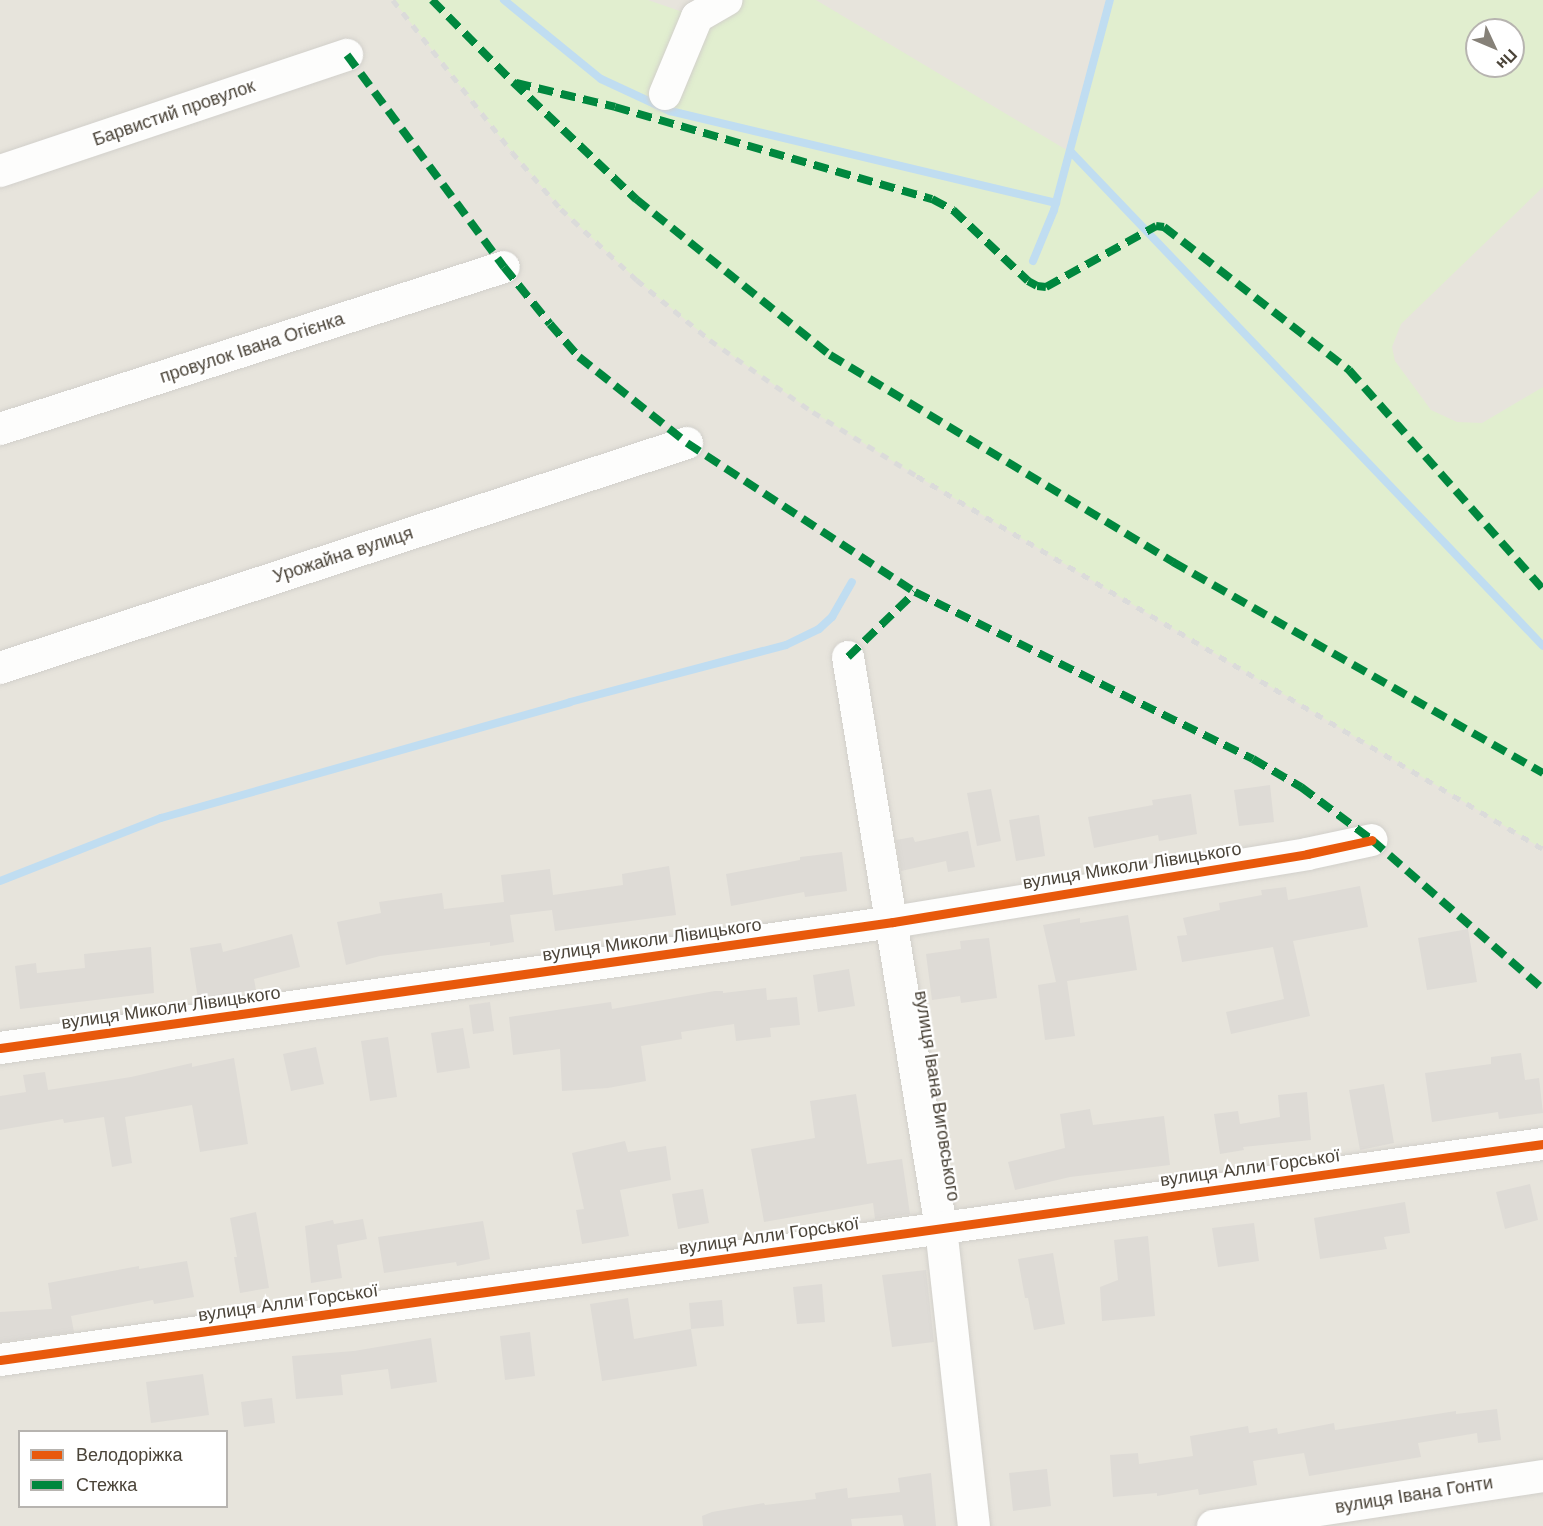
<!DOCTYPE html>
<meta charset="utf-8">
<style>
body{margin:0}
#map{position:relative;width:1543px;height:1526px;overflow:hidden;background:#f4f2ee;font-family:Arial,sans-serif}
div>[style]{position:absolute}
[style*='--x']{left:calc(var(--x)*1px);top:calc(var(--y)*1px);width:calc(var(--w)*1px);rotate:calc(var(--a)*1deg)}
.residential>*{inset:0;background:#e7e4dc}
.green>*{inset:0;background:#e1eecf}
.stream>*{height:8px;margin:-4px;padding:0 4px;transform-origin:4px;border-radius:4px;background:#c0ddf1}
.building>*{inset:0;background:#dedbd6}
.roads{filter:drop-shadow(0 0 2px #d2d0cb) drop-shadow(0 0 2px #d2d0cb)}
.street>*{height:32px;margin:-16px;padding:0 16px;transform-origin:16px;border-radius:16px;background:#fdfdfc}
.rail>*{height:4.5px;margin-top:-2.25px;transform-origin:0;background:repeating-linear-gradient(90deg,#dbdbda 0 8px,transparent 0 16px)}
.quiet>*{height:8px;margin-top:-4px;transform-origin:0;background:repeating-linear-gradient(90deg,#00873e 0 15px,transparent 0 23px)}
.cycleway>*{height:9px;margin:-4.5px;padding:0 4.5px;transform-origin:4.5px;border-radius:4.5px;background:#e8590c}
span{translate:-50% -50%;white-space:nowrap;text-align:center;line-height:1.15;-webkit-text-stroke:4.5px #fff;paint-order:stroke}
.street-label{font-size:18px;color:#4b4439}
.legend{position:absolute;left:18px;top:1430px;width:210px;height:78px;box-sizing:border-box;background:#fff;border:2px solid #b7b4b0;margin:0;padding:8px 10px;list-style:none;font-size:18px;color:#4b4439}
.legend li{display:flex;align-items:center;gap:12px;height:30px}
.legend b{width:30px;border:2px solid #b7b4b0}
.north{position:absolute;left:1465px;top:18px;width:60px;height:60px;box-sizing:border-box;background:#fff;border:2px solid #b7b4b0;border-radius:50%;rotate:134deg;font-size:16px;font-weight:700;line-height:24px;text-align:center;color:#4b4439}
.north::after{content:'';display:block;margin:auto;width:21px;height:27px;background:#868178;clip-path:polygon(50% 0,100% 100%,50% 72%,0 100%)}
</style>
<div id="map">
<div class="residential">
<i style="clip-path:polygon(evenodd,0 0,1543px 0,1543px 1526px,0 1526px,0 0,1477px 30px,1513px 30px,1513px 66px,1477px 66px,1477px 30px,0 0,20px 1432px,226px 1432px,226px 1506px,20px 1506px,20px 1432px)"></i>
</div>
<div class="green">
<i style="clip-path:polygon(evenodd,393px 0,648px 0,697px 17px,727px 0,816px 0,1070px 152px,1110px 0,1543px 0,1543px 187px,1401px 324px,1392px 347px,1395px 361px,1431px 410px,1457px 422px,1482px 423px,1543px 387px,1543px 849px,917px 476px,813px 412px,710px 340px,637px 280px,561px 209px,512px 152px,393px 0,1477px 30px,1513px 30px,1513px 66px,1477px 66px,1477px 30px)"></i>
</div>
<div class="stream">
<i style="--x:504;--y:0;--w:125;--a:39.2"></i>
<i style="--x:601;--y:79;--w:76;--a:24.9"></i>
<i style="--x:670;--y:111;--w:397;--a:13.4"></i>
<i style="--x:1071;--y:152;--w:683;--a:46.3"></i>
<i style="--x:1033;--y:261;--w:55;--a:-67.6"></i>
<i style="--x:1054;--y:210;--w:217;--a:-75.1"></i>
<i style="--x:0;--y:881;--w:173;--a:-21.4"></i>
<i style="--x:161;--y:818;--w:425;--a:-15.8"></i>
<i style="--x:570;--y:702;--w:223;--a:-14.8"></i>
<i style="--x:786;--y:645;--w:37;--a:-26"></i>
<i style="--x:819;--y:629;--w:18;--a:-43"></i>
<i style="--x:832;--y:617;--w:40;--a:-60.3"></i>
</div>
<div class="building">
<i style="clip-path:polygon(1270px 785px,1274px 822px,1239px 826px,1234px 790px)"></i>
<i style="clip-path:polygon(991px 789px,1001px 841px,977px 846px,967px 793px)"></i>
<i style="clip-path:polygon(1191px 794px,1197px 834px,1159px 841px,1158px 835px,1094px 848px,1088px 817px,1153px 805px,1152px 800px)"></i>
<i style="clip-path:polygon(1039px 815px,1045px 856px,1016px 861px,1009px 820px)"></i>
<i style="clip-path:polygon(968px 831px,975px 867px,948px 872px,946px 861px,901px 871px,896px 840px,913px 837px,915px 842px)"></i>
<i style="clip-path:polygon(842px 852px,847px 891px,805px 897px,804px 892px,731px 906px,726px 874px,800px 860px,800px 857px)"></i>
<i style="clip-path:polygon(669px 866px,676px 915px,555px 931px,552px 910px,510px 915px,514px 942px,490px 946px,490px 942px,380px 956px,346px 965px,337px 922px,381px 913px,379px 902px,442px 893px,444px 909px,504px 902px,501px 875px,550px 869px,553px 895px,623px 885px,622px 874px)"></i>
<i style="clip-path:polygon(1360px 886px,1368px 927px,1293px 941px,1310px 1016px,1231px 1034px,1226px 1012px,1284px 999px,1273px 947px,1182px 962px,1177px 936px,1187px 935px,1183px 918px,1220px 910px,1219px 903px,1262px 895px,1261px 890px,1286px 887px,1288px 900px)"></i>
<i style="clip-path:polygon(1128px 915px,1137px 970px,1067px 981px,1075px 1036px,1045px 1040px,1038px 985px,1056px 982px,1043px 925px,1080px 918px,1080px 923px)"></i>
<i style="clip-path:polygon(1468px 929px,1477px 982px,1427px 990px,1418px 938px)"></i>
<i style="clip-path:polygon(292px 934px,300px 967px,254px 979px,256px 990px,198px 999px,190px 948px,221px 943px,223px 952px)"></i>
<i style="clip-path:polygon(989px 938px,997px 998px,961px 1003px,960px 996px,932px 1000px,926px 954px,961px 949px,960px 941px)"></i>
<i style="clip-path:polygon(151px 947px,154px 993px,20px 1009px,15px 966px,36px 963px,37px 973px,85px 968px,84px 954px)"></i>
<i style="clip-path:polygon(849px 969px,855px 1006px,818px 1012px,813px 975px)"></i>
<i style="clip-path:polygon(766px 988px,767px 1000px,797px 997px,800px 1025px,770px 1028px,771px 1037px,736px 1041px,734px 1024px,681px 1032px,682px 1039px,641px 1046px,646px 1081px,608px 1088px,562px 1091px,560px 1049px,513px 1055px,509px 1017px,611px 1002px,612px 1009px,715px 991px,723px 991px,723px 993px)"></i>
<i style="clip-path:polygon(490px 1002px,494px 1031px,473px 1034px,469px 1005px)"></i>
<i style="clip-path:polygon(463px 1028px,470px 1068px,437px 1073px,431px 1033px)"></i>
<i style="clip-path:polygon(388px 1037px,397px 1097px,370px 1101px,361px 1041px)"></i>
<i style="clip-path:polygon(316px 1047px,324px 1084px,291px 1091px,283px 1054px)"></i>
<i style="clip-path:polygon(1521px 1053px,1525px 1080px,1539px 1078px,1543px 1113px,1499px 1119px,1498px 1112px,1432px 1122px,1425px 1073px,1491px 1064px,1491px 1057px)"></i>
<i style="clip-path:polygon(234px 1058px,248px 1144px,200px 1152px,192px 1105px,125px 1117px,132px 1163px,112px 1167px,104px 1117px,64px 1123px,63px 1119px,0 1130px,0 1096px,26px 1092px,23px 1075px,45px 1072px,48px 1090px,131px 1077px,192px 1063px,192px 1067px)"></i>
<i style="clip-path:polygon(1384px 1084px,1394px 1143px,1360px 1150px,1349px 1090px)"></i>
<i style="clip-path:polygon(1307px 1092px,1311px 1140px,1243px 1147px,1244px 1150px,1220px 1154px,1214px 1114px,1238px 1111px,1240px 1124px,1280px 1117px,1278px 1095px)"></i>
<i style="clip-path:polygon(856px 1094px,867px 1164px,902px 1159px,910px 1214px,875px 1219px,873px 1203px,764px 1222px,751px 1149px,815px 1138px,810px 1101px)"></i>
<i style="clip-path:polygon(1090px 1109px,1093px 1125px,1164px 1116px,1170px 1165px,1070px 1177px,1015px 1190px,1008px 1162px,1065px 1148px,1060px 1114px)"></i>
<i style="clip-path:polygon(625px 1141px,628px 1152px,666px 1146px,671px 1180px,620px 1190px,629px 1236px,582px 1244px,576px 1210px,584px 1209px,572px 1153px)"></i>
<i style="clip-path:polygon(1530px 1184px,1538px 1220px,1505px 1229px,1496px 1192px)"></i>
<i style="clip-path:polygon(703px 1189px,709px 1223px,678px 1229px,672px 1194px)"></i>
<i style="clip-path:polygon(1405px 1202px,1410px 1233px,1384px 1237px,1387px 1249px,1320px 1259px,1314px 1218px)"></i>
<i style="clip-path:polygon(256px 1212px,269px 1288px,240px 1293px,234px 1257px,237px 1257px,230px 1218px)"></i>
<i style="clip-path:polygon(363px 1219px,367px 1239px,337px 1245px,342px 1278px,311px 1283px,305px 1226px,333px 1220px,334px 1224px)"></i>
<i style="clip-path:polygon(483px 1221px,490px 1259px,457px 1266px,456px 1262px,384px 1273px,378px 1237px)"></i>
<i style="clip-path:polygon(1254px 1223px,1259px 1261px,1218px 1267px,1212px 1228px)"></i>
<i style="clip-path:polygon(1148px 1236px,1155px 1316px,1102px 1321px,1100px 1287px,1118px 1280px,1114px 1240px)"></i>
<i style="clip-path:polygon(1053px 1253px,1065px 1324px,1034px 1330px,1028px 1298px,1025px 1298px,1018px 1259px)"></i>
<i style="clip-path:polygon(187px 1261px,194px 1297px,154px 1304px,153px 1300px,71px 1316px,74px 1332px,0 1342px,0 1312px,52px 1309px,48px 1283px,139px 1266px,139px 1269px)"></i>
<i style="clip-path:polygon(926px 1270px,934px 1342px,892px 1347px,882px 1275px)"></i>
<i style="clip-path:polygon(822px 1284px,825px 1322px,797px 1324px,793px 1287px)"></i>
<i style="clip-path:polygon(628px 1298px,634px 1339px,691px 1329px,697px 1366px,602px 1381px,590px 1304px)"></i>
<i style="clip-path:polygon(722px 1300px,724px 1326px,691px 1329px,689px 1303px)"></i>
<i style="clip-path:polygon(530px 1332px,535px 1376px,505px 1380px,500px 1336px)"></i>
<i style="clip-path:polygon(431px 1338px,437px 1382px,391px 1389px,388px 1369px,341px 1375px,343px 1395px,296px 1399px,292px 1356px,354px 1351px)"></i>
<i style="clip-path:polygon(203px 1374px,209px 1415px,151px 1423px,146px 1382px)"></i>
<i style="clip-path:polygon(272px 1398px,275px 1423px,244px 1427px,241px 1402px)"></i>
<i style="clip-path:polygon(1497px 1409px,1501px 1440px,1478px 1443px,1477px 1433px,1418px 1443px,1421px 1457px,1309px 1476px,1304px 1453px,1253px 1461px,1257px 1485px,1199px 1495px,1198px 1489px,1157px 1496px,1157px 1493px,1113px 1497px,1110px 1455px,1138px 1453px,1139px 1464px,1193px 1456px,1190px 1436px,1248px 1426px,1249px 1433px,1277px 1428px,1278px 1434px,1334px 1423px,1335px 1430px,1456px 1411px,1456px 1414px)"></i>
<i style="clip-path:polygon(1047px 1469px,1051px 1506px,1013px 1511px,1009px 1473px)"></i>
<i style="clip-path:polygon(931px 1473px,936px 1526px,904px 1526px,902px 1515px,851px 1519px,852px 1526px,703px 1526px,702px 1516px,712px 1512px,764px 1503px,765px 1505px,816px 1499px,815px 1493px,847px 1488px,848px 1498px,900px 1492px,898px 1478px)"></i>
</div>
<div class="roads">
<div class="street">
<i style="--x:665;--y:94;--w:83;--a:-67.4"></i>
<i style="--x:697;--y:17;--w:34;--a:-30"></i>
<i style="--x:0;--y:171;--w:366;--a:-18.5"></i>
<i style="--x:0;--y:429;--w:529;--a:-17.82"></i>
<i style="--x:848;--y:657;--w:579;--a:80.75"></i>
<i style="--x:941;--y:1228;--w:300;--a:83.7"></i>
<i style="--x:0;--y:668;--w:723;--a:-18.13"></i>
<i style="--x:0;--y:1048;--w:902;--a:-8.03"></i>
<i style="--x:893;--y:922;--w:420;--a:-9.3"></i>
<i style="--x:1307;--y:854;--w:66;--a:-12.2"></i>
<i style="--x:0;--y:1360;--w:1558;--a:-7.97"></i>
<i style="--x:1213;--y:1526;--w:334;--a:-8.6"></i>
</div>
</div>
<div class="rail">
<i style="--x:393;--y:0;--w:193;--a:51.9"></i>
<i style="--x:512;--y:152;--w:75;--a:49.3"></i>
<i style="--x:561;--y:209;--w:104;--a:43.1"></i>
<i style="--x:637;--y:280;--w:94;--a:39.4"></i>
<i style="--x:710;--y:340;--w:126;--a:35"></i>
<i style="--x:813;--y:412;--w:122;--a:31.6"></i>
<i style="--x:917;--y:476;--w:729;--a:30.79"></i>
</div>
<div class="quiet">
<i style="--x:432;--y:0;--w:115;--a:45.4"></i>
<i style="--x:513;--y:82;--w:170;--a:43.6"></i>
<i style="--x:636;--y:199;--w:249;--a:38.8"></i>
<i style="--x:830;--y:355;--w:401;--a:31.1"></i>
<i style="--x:1173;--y:562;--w:426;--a:29.7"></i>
<i style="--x:347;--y:55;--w:264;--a:53.5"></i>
<i style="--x:504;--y:267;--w:73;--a:51.1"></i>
<i style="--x:550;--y:324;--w:44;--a:48.7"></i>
<i style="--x:579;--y:357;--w:138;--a:38.5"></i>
<i style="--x:687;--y:443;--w:272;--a:33.2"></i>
<i style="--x:915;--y:592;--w:377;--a:26.3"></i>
<i style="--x:1253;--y:759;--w:56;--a:30.3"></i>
<i style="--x:1301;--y:787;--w:89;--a:36.7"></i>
<i style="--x:1372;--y:840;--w:227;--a:41.1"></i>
<i style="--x:516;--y:83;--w:102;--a:13.6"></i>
<i style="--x:615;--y:107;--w:330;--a:16.2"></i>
<i style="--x:932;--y:199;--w:24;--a:28"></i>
<i style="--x:953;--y:210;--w:103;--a:43.4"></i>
<i style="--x:1028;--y:281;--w:10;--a:29"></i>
<i style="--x:1037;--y:286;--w:9;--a:6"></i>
<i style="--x:1046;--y:287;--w:126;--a:-29"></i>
<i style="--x:1156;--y:226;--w:8;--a:7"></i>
<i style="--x:1164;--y:227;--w:234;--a:37.7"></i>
<i style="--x:1349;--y:370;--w:293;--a:48.5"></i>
<i style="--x:848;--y:657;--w:93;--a:-44.1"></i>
</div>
<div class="cycleway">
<i style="--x:0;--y:1048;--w:902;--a:-8.03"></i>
<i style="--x:893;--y:922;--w:420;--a:-9.3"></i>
<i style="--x:1307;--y:854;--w:66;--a:-12.2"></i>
<i style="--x:0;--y:1360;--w:1558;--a:-7.97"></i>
</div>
<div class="street-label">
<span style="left:174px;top:113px;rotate:-19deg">Барвистий провулок</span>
<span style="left:252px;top:348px;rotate:-18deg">провулок Івана Огієнка</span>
<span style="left:343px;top:555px;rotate:-18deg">Урожайна вулиця</span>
<span style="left:1132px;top:866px;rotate:-9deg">вулиця Миколи Лівицького</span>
<span style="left:652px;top:940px;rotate:-8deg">вулиця Миколи Лівицького</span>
<span style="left:171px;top:1008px;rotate:-8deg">вулиця Миколи Лівицького</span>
<span style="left:937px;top:1096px;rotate:81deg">вулиця Івана Виговського</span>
<span style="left:1250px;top:1168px;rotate:-8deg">вулиця Алли Горської</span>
<span style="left:769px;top:1236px;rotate:-8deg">вулиця Алли Горської</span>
<span style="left:288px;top:1303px;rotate:-8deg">вулиця Алли Горської</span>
<span style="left:1414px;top:1495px;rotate:-9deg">вулиця Івана Гонти</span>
</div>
<ul class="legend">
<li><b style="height:8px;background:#e8590c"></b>Велодоріжка</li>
<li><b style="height:8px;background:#00873e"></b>Стежка</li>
</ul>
<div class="north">Пн</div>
</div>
